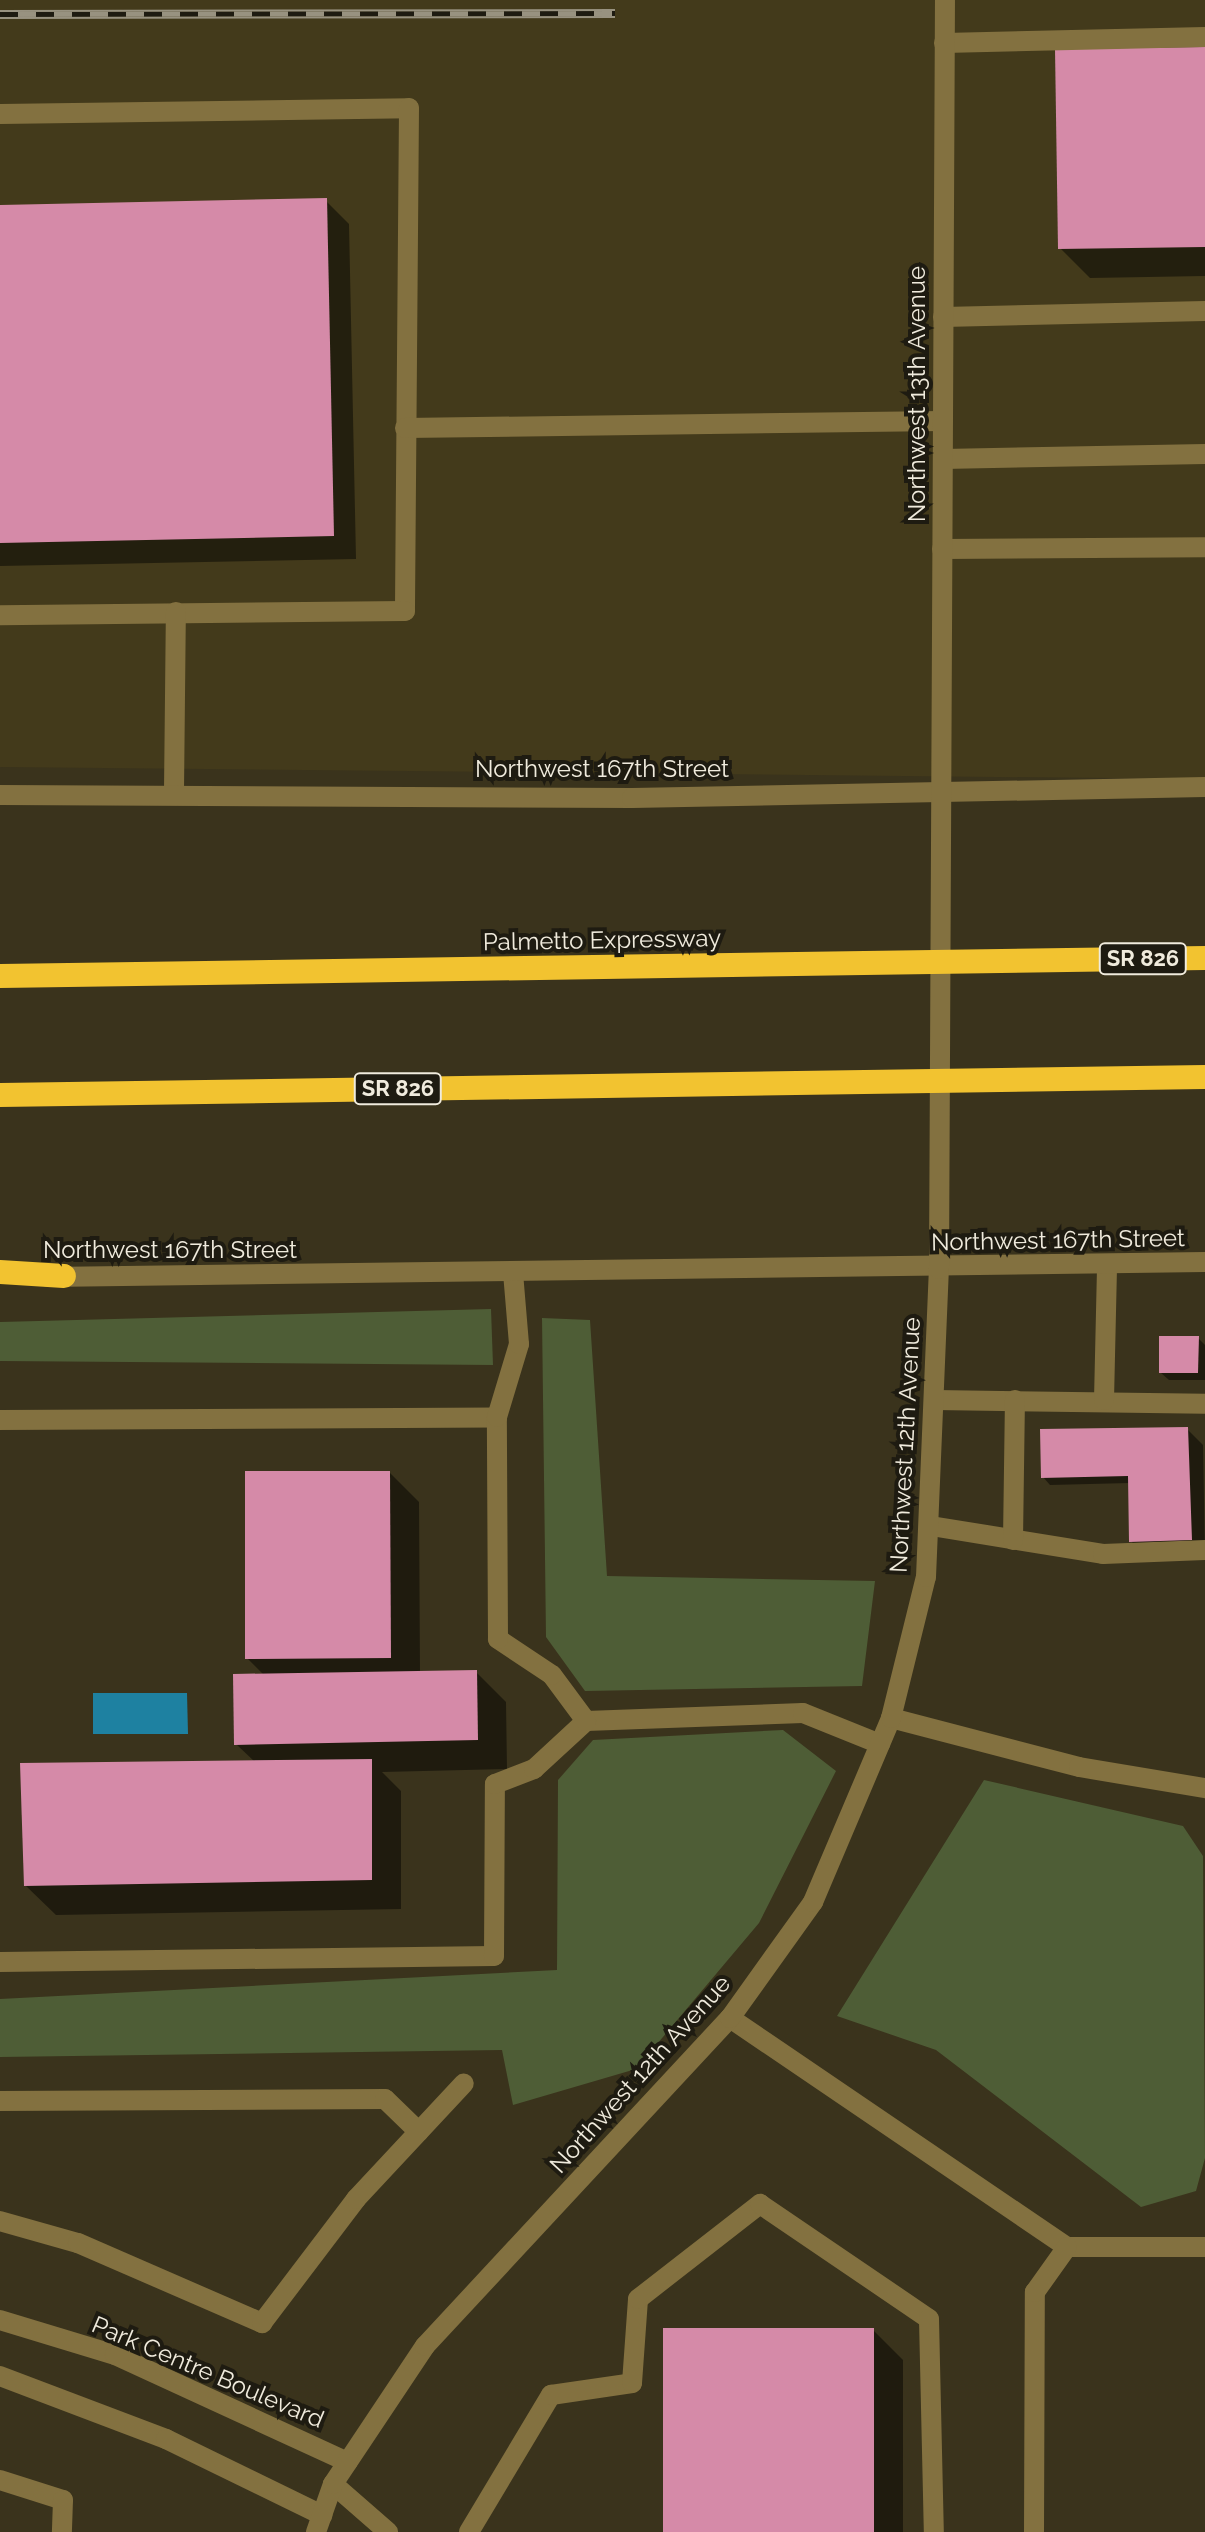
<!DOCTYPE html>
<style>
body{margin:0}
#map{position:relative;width:1205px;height:2532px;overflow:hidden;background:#3a331c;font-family:Raleway,sans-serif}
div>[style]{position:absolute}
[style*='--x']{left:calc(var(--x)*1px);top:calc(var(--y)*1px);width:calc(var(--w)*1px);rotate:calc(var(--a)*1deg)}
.built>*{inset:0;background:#433a1b}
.green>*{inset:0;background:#4e5d36}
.water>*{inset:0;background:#1e81a1}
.shadow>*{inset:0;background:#0007}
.building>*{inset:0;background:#d58aa8}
.service>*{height:20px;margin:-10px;padding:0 10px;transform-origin:10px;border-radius:10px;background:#837140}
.minor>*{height:20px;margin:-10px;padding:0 10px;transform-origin:10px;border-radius:10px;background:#837140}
.tertiary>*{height:20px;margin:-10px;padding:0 10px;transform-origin:10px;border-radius:10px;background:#837140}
.motorway>*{height:24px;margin:-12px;padding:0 12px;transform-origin:12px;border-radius:12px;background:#f2c330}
.rail>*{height:9px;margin-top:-4.5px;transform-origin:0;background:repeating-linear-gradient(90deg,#1e1b11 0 18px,#989280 0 36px);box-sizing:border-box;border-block:2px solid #989280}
span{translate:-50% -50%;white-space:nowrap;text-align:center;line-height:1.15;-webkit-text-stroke:8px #1e1b11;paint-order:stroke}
.shield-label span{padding:2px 6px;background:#1e1b11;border:2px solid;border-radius:6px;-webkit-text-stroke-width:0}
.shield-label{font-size:22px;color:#f0ebdd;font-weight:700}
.street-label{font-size:24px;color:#f0ebdd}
</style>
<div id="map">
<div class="built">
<i style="clip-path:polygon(0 0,1205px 0,1205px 779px,0 767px)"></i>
</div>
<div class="green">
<i style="clip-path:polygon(491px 1309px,493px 1365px,0 1361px,0 1322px)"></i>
<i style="clip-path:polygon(542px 1318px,590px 1320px,607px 1576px,875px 1581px,862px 1686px,585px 1691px,546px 1637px)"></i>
<i style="clip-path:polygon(783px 1730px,836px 1771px,759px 1923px,636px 2069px,513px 2105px,502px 2050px,0 2057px,0 1999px,557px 1970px,558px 1780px,593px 1740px)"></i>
<i style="clip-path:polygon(984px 1780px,1183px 1826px,1203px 1856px,1205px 2158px,1196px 2191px,1141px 2207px,936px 2050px,837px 2016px)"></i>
</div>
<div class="water">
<i style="clip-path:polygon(93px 1693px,187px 1693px,188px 1734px,93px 1734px)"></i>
</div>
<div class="shadow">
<i style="clip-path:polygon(1205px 49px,1205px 276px,1090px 278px,1060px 248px)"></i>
<i style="clip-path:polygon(326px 201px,349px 224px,356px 559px,0 566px,0 207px)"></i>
<i style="clip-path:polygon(1198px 1338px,1205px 1345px,1205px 1380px,1169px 1380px,1161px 1373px)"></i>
<i style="clip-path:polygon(1187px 1429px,1203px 1445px,1205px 1555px,1146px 1557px,1131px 1541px,1130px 1483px,1050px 1485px,1043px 1477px)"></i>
<i style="clip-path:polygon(390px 1473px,419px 1502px,420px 1673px,476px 1672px,506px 1702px,507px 1769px,382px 1772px,401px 1791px,401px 1909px,56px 1915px,26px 1886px,255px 1762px,236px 1744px,265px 1676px,247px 1658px)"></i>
<i style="clip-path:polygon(873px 2330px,903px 2360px,903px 2532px,665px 2532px)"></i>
</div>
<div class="building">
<i style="clip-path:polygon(1205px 47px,1205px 247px,1058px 249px,1055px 49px)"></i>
<i style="clip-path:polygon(327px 198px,334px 536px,0 543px,0 205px)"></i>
<i style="clip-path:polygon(1159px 1336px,1199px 1336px,1198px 1373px,1159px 1373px)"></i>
<i style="clip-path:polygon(1188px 1427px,1192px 1540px,1129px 1542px,1128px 1476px,1041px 1478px,1040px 1429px)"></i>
<i style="clip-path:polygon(245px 1471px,390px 1471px,391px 1658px,245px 1659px)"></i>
<i style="clip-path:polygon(477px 1670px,478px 1740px,234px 1745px,233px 1674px)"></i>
<i style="clip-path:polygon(372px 1759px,372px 1880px,24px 1886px,20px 1763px)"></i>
<i style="clip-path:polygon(663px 2328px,874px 2328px,874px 2532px,663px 2532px)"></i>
</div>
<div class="service">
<i style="--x:944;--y:43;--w:261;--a:-1.3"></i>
<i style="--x:0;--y:114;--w:409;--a:-0.8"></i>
<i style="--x:409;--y:108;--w:503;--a:90.46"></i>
<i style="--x:405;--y:611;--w:405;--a:179.4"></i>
<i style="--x:943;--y:317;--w:262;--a:-1.3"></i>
<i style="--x:405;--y:428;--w:538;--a:-0.75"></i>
<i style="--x:943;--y:459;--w:262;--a:-1.1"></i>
<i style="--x:942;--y:549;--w:263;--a:-0.4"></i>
<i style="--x:174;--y:791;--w:179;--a:-89.4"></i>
<i style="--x:935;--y:1400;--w:270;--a:0.8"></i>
<i style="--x:1104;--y:1400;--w:136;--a:-88.7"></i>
<i style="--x:0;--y:1420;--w:497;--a:-0.3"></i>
<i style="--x:931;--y:1526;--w:174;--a:9.2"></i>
<i style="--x:1103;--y:1554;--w:102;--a:-2.2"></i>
<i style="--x:1013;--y:1540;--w:140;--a:-89.2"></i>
<i style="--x:891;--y:1718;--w:194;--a:14.6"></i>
<i style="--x:1079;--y:1767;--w:128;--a:9.5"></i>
<i style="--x:586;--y:1721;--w:217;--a:-2.1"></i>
<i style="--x:803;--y:1713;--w:83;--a:21.9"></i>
<i style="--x:0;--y:1962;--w:494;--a:-0.7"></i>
<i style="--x:494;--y:1956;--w:172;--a:-89.7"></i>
<i style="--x:495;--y:1784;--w:42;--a:-21"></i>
<i style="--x:534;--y:1769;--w:71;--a:-42.7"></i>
<i style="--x:586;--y:1721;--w:57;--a:-126.5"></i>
<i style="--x:552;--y:1675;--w:65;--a:-146.3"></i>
<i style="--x:498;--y:1639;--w:222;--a:-90.3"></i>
<i style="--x:497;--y:1417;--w:76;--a:-73.2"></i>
<i style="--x:519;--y:1344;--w:71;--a:-94.8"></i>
<i style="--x:730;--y:2018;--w:407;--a:34.2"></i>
<i style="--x:1067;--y:2247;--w:138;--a:0"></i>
<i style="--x:0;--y:2101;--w:385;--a:-0.3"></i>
<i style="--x:385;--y:2099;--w:47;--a:44.1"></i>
<i style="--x:0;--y:2221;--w:81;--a:15.8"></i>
<i style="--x:78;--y:2243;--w:201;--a:23.5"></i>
<i style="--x:262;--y:2323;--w:156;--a:-52.8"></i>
<i style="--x:356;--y:2199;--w:158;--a:-47"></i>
<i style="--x:0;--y:2480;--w:66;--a:17.6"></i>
<i style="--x:63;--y:2500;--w:32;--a:92"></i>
<i style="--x:333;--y:2484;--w:73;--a:41.1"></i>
<i style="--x:469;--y:2532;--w:160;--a:-59.1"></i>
<i style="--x:551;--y:2395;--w:82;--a:-8.4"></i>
<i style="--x:632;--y:2383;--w:84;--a:-85.9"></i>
<i style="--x:638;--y:2299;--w:155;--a:-37.9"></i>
<i style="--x:760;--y:2204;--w:204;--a:34.2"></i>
<i style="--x:929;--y:2319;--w:213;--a:88.7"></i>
<i style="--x:1034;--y:2532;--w:240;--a:-89.8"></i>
<i style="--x:1035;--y:2292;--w:55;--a:-54.6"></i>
</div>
<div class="minor">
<i style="--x:0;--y:795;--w:632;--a:0.27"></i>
</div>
<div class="tertiary">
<i style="--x:632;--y:798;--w:573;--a:-1.1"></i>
<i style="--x:48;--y:1277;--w:1157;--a:-0.74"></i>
<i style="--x:0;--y:2320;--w:120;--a:16.9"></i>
<i style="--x:115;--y:2355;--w:256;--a:24.7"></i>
<i style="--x:0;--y:2376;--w:178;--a:20.8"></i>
<i style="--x:166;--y:2439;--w:174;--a:26"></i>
<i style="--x:316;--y:2532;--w:51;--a:-70.5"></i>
<i style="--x:333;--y:2484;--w:166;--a:-56.3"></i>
<i style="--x:425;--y:2346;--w:448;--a:-47.1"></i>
<i style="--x:730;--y:2018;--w:143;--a:-54.4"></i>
<i style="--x:813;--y:1902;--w:200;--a:-67"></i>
<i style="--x:891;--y:1718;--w:145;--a:-76.1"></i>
<i style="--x:926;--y:1577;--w:308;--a:-87.6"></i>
<i style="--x:939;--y:1269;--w:1269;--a:-89.73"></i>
</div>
<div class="motorway">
<i style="--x:0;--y:976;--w:1205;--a:-0.86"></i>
<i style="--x:0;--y:1095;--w:1205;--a:-0.86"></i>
<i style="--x:0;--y:1272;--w:64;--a:3.6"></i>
</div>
<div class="rail">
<i style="--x:0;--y:14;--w:615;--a:-0.09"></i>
</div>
<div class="shield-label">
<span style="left:1143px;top:959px">SR 826</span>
<span style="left:398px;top:1089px">SR 826</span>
</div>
<div class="street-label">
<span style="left:917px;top:394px;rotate:-90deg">Northwest 13th Avenue</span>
<span style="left:602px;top:769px">Northwest 167th Street</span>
<span style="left:602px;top:940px;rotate:-1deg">Palmetto Expressway</span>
<span style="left:1058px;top:1240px;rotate:-1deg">Northwest 167th Street</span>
<span style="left:170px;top:1250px">Northwest 167th Street</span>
<span style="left:905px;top:1445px;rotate:-87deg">Northwest 12th Avenue</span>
<span style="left:640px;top:2074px;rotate:-48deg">Northwest 12th Avenue</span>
<span style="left:208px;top:2372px;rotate:23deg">Park Centre Boulevard</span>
</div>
</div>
